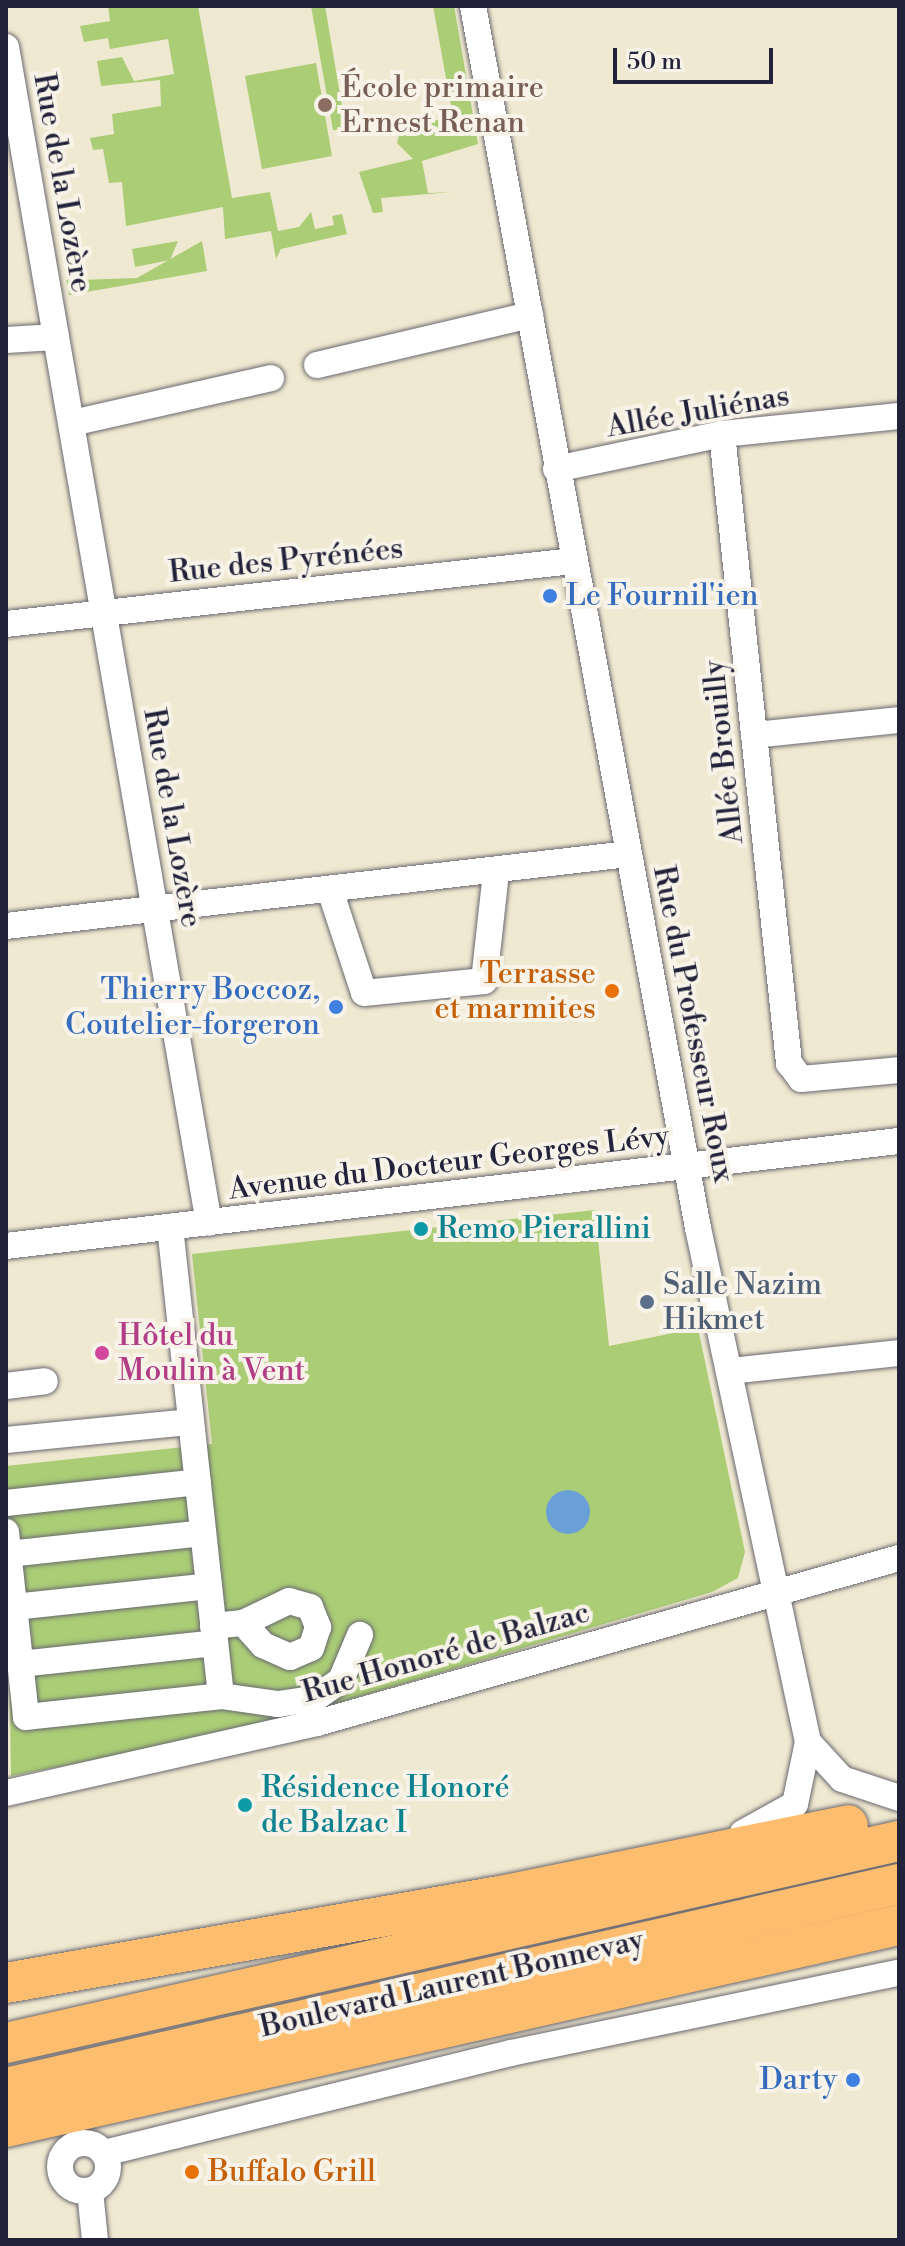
<!DOCTYPE html>
<meta charset="utf-8">
<style>
body{margin:0}
#map{position:relative;width:905px;height:2246px;overflow:hidden;background:#f0e9d1;font-family:"Libre Bodoni",serif}
div>[style]{position:absolute}
[style*='--x']{left:calc(var(--x)*1px);top:calc(var(--y)*1px);width:calc(var(--w)*1px);rotate:calc(var(--a)*1deg)}
.green>*{inset:0;background:#aacd76}
.water>*{inset:0;background:#6aa0d7}
.round{border-radius:50%}
.roads{filter:drop-shadow(0 0 2px #6a6870) drop-shadow(0 0 2px #6a6870)}
.minor>*{height:26px;margin:-13px;padding:0 13px;transform-origin:13px;border-radius:13px;background:#fff}
.minor>.ring{margin:-13px;padding:0;box-sizing:content-box;background:none;border:26px solid #fff;border-radius:50%}
.highway>*{height:40px;margin:-20px;padding:0 20px;transform-origin:20px;border-radius:20px;background:#fcbd6f}
.dots>*{width:22px;height:22px;translate:-50% -50%;box-sizing:border-box;border:4px solid #f7f3e8;border-radius:50%}
span{translate:-50% -50%;white-space:nowrap;text-align:center;line-height:1.15;-webkit-text-stroke:8px #f7f3e8;paint-order:stroke}
.education-label{font-size:30px;color:#785e54}
.left{translate:0 -50%;text-align:left}
.street-label{font-size:30px;color:#22223b}
.shop-label{font-size:30px;color:#366cbe}
.right{translate:-100% -50%;text-align:right}
.food-label{font-size:30px;color:#c56008}
.culture-label{font-size:30px;color:#0d838f}
.service-label{font-size:30px;color:#4e5e75}
.hotel-label{font-size:30px;color:#b23c85}
.frame{position:absolute;inset:0;border:8px solid #22223b;pointer-events:none}
.scale{position:absolute;left:613px;top:48px;width:160px;height:36px;box-sizing:border-box;border:4px solid #22223b;border-top:0;padding-left:10px;font-size:24px;line-height:28px;white-space:nowrap;color:#22223b;-webkit-text-stroke:6px #f7f3e8;paint-order:stroke}
</style>
<div id="map">
<div class="green">
<i style="clip-path:polygon(108px 6px,198px 6px,232px 198px,270px 192px,278px 231px,299px 227px,311px 212px,315px 229px,334px 225px,332px 216px,342px 214px,347px 234px,281px 249px,276px 259px,271px 231px,225px 239px,223px 207px,126px 226px,122px 182px,109px 183px,103px 149px,93px 150px,90px 138px,114px 134px,112px 114px,161px 106px,160px 80px,101px 86px,97px 61px,122px 57px,134px 81px,174px 74px,168px 39px,110px 49px,108px 38px,84px 42px,80px 26px,110px 21px)"></i>
<i style="clip-path:polygon(311px 6px,325px 6px,346px 130px,333px 130px)"></i>
<i style="clip-path:polygon(433px 6px,454px 6px,478px 144px,422px 161px,428px 193px,452px 192px,381px 198px,383px 212px,373px 213px,359px 172px,413px 159px,397px 143px,401px 127px,453px 117px)"></i>
<i style="clip-path:polygon(316px 63px,332px 156px,262px 169px,245px 76px)"></i>
<i style="clip-path:polygon(178px 241px,170px 260px,135px 267px,132px 249px)"></i>
<i style="clip-path:polygon(202px 241px,207px 271px,69px 295px,64px 267px,79px 280px,137px 278px)"></i>
<i style="clip-path:polygon(595px 1210px,609px 1346px,698px 1328px,745px 1552px,738px 1578px,712px 1592px,251px 1729px,11px 1776px,6px 1466px,212px 1444px,192px 1254px)"></i>
</div>
<div class="water">
<i class="round" style="left:546px;top:1490px;width:44px;height:44px"></i>
</div>
<div class="roads">
<div class="minor">
<i style="--x:473;--y:6;--w:1243;--a:79.57"></i>
<i style="--x:698;--y:1228;--w:526;--a:77.92"></i>
<i style="--x:808;--y:1742;--w:63;--a:101.8"></i>
<i style="--x:795;--y:1804;--w:60;--a:150.9"></i>
<i style="--x:6;--y:47;--w:1193;--a:80.21"></i>
<i style="--x:6;--y:340;--w:50;--a:-3.4"></i>
<i style="--x:317;--y:365;--w:219;--a:-13.2"></i>
<i style="--x:72;--y:423;--w:204;--a:-12.7"></i>
<i style="--x:722;--y:434;--w:633;--a:83.92"></i>
<i style="--x:789;--y:1063;--w:20;--a:53"></i>
<i style="--x:801;--y:1079;--w:98;--a:-5.2"></i>
<i style="--x:556;--y:469;--w:170;--a:-11.9"></i>
<i style="--x:722;--y:434;--w:178;--a:-5.8"></i>
<i style="--x:6;--y:624;--w:570;--a:-6.34"></i>
<i style="--x:754;--y:735;--w:146;--a:-5.9"></i>
<i style="--x:330;--y:890;--w:108;--a:71.7"></i>
<i style="--x:364;--y:993;--w:121;--a:-5.7"></i>
<i style="--x:484;--y:981;--w:109;--a:-83.7"></i>
<i style="--x:6;--y:926;--w:626;--a:-6.6"></i>
<i style="--x:6;--y:1246;--w:899;--a:-6.71"></i>
<i style="--x:730;--y:1371;--w:170;--a:-6.1"></i>
<i style="--x:6;--y:1386;--w:39;--a:-7"></i>
<i style="--x:6;--y:1440;--w:186;--a:-5.6"></i>
<i style="--x:6;--y:1503;--w:193;--a:-6.2"></i>
<i style="--x:6;--y:1532;--w:186;--a:83.8"></i>
<i style="--x:26;--y:1717;--w:196;--a:-6.1"></i>
<i style="--x:221;--y:1696;--w:472;--a:-96.2"></i>
<i style="--x:8;--y:1554;--w:196;--a:-6.1"></i>
<i style="--x:14;--y:1607;--w:196;--a:-6.1"></i>
<i style="--x:213;--y:1626;--w:30;--a:-6"></i>
<i style="--x:243;--y:1623;--w:51;--a:-25.6"></i>
<i style="--x:289;--y:1601;--w:22;--a:16"></i>
<i style="--x:310;--y:1607;--w:22;--a:68"></i>
<i style="--x:318;--y:1627;--w:22;--a:108"></i>
<i style="--x:311;--y:1648;--w:23;--a:157"></i>
<i style="--x:290;--y:1657;--w:30;--a:-156"></i>
<i style="--x:263;--y:1645;--w:30;--a:-132"></i>
<i style="--x:20;--y:1664;--w:196;--a:-6.1"></i>
<i style="--x:221;--y:1696;--w:58;--a:8"></i>
<i style="--x:278;--y:1704;--w:36;--a:-8"></i>
<i style="--x:314;--y:1699;--w:33;--a:-35"></i>
<i style="--x:341;--y:1680;--w:49;--a:-67.1"></i>
<i style="--x:808;--y:1742;--w:50;--a:47.4"></i>
<i style="--x:842;--y:1779;--w:60;--a:18.4"></i>
<i style="--x:6;--y:1793;--w:319;--a:-12.7"></i>
<i style="--x:317;--y:1723;--w:605;--a:-15.83"></i>
<i class="ring" style="left:60px;top:2143px;width:22px;height:22px"></i>
<i style="--x:104;--y:2153;--w:419;--a:-13.8"></i>
<i style="--x:511;--y:2053;--w:396;--a:-11.7"></i>
<i style="--x:90;--y:2191;--w:49;--a:84.2"></i>
</div>
<div class="highway">
<i style="--x:6;--y:1983;--w:497;--a:-10"></i>
<i style="--x:495;--y:1897;--w:360;--a:-11.5"></i>
<i style="--x:6;--y:2043;--w:916;--a:-12.75"></i>
<i style="--x:6;--y:2088;--w:916;--a:-12.87"></i>
<i style="--x:6;--y:2127;--w:916;--a:-12.75"></i>
</div>
</div>
<div class="dots">
<i style="left:325px;top:105px;background:#8d6e63"></i>
<i style="left:550px;top:596px;background:#3f7fe0"></i>
<i style="left:612px;top:991px;background:#e8710a"></i>
<i style="left:336px;top:1007px;background:#3f7fe0"></i>
<i style="left:421px;top:1229px;background:#0f9aa8"></i>
<i style="left:647px;top:1302px;background:#5c6f8a"></i>
<i style="left:102px;top:1353px;background:#d1479c"></i>
<i style="left:245px;top:1805px;background:#0f9aa8"></i>
<i style="left:853px;top:2080px;background:#3f7fe0"></i>
<i style="left:192px;top:2172px;background:#e8710a"></i>
</div>
<div class="education-label">
<span class="left" style="left:341px;top:105px">École primaire<br>Ernest Renan</span>
</div>
<div class="street-label">
<span style="left:62px;top:183px;rotate:80deg">Rue de la Lozère</span>
<span style="left:698px;top:412px;rotate:-10deg">Allée Juliénas</span>
<span style="left:286px;top:561px;rotate:-6deg">Rue des Pyrénées</span>
<span style="left:724px;top:752px;rotate:-96deg">Allée Brouilly</span>
<span style="left:172px;top:818px;rotate:80deg">Rue de la Lozère</span>
<span style="left:693px;top:1024px;rotate:79deg">Rue du Professeur Roux</span>
<span style="left:449px;top:1163px;rotate:-7deg">Avenue du Docteur Georges Lévy</span>
<span style="left:446px;top:1653px;rotate:-16deg">Rue Honoré de Balzac</span>
<span style="left:452px;top:1984px;rotate:-13deg">Boulevard Laurent Bonnevay</span>
</div>
<div class="shop-label">
<span class="left" style="left:566px;top:596px">Le Fournil'ien</span>
<span class="right" style="left:320px;top:1007px">Thierry Boccoz,<br>Coutelier-forgeron</span>
<span class="right" style="left:837px;top:2080px">Darty</span>
</div>
<div class="food-label">
<span class="right" style="left:596px;top:991px">Terrasse<br>et marmites</span>
<span class="left" style="left:208px;top:2172px">Buffalo Grill</span>
</div>
<div class="culture-label">
<span class="left" style="left:437px;top:1229px">Remo Pierallini</span>
<span class="left" style="left:261px;top:1805px">Résidence Honoré<br>de Balzac I</span>
</div>
<div class="service-label">
<span class="left" style="left:663px;top:1302px">Salle Nazim<br>Hikmet</span>
</div>
<div class="hotel-label">
<span class="left" style="left:118px;top:1353px">Hôtel du<br>Moulin à Vent</span>
</div>
<div class="frame"></div>
<div class="scale">50 m</div>
</div>
